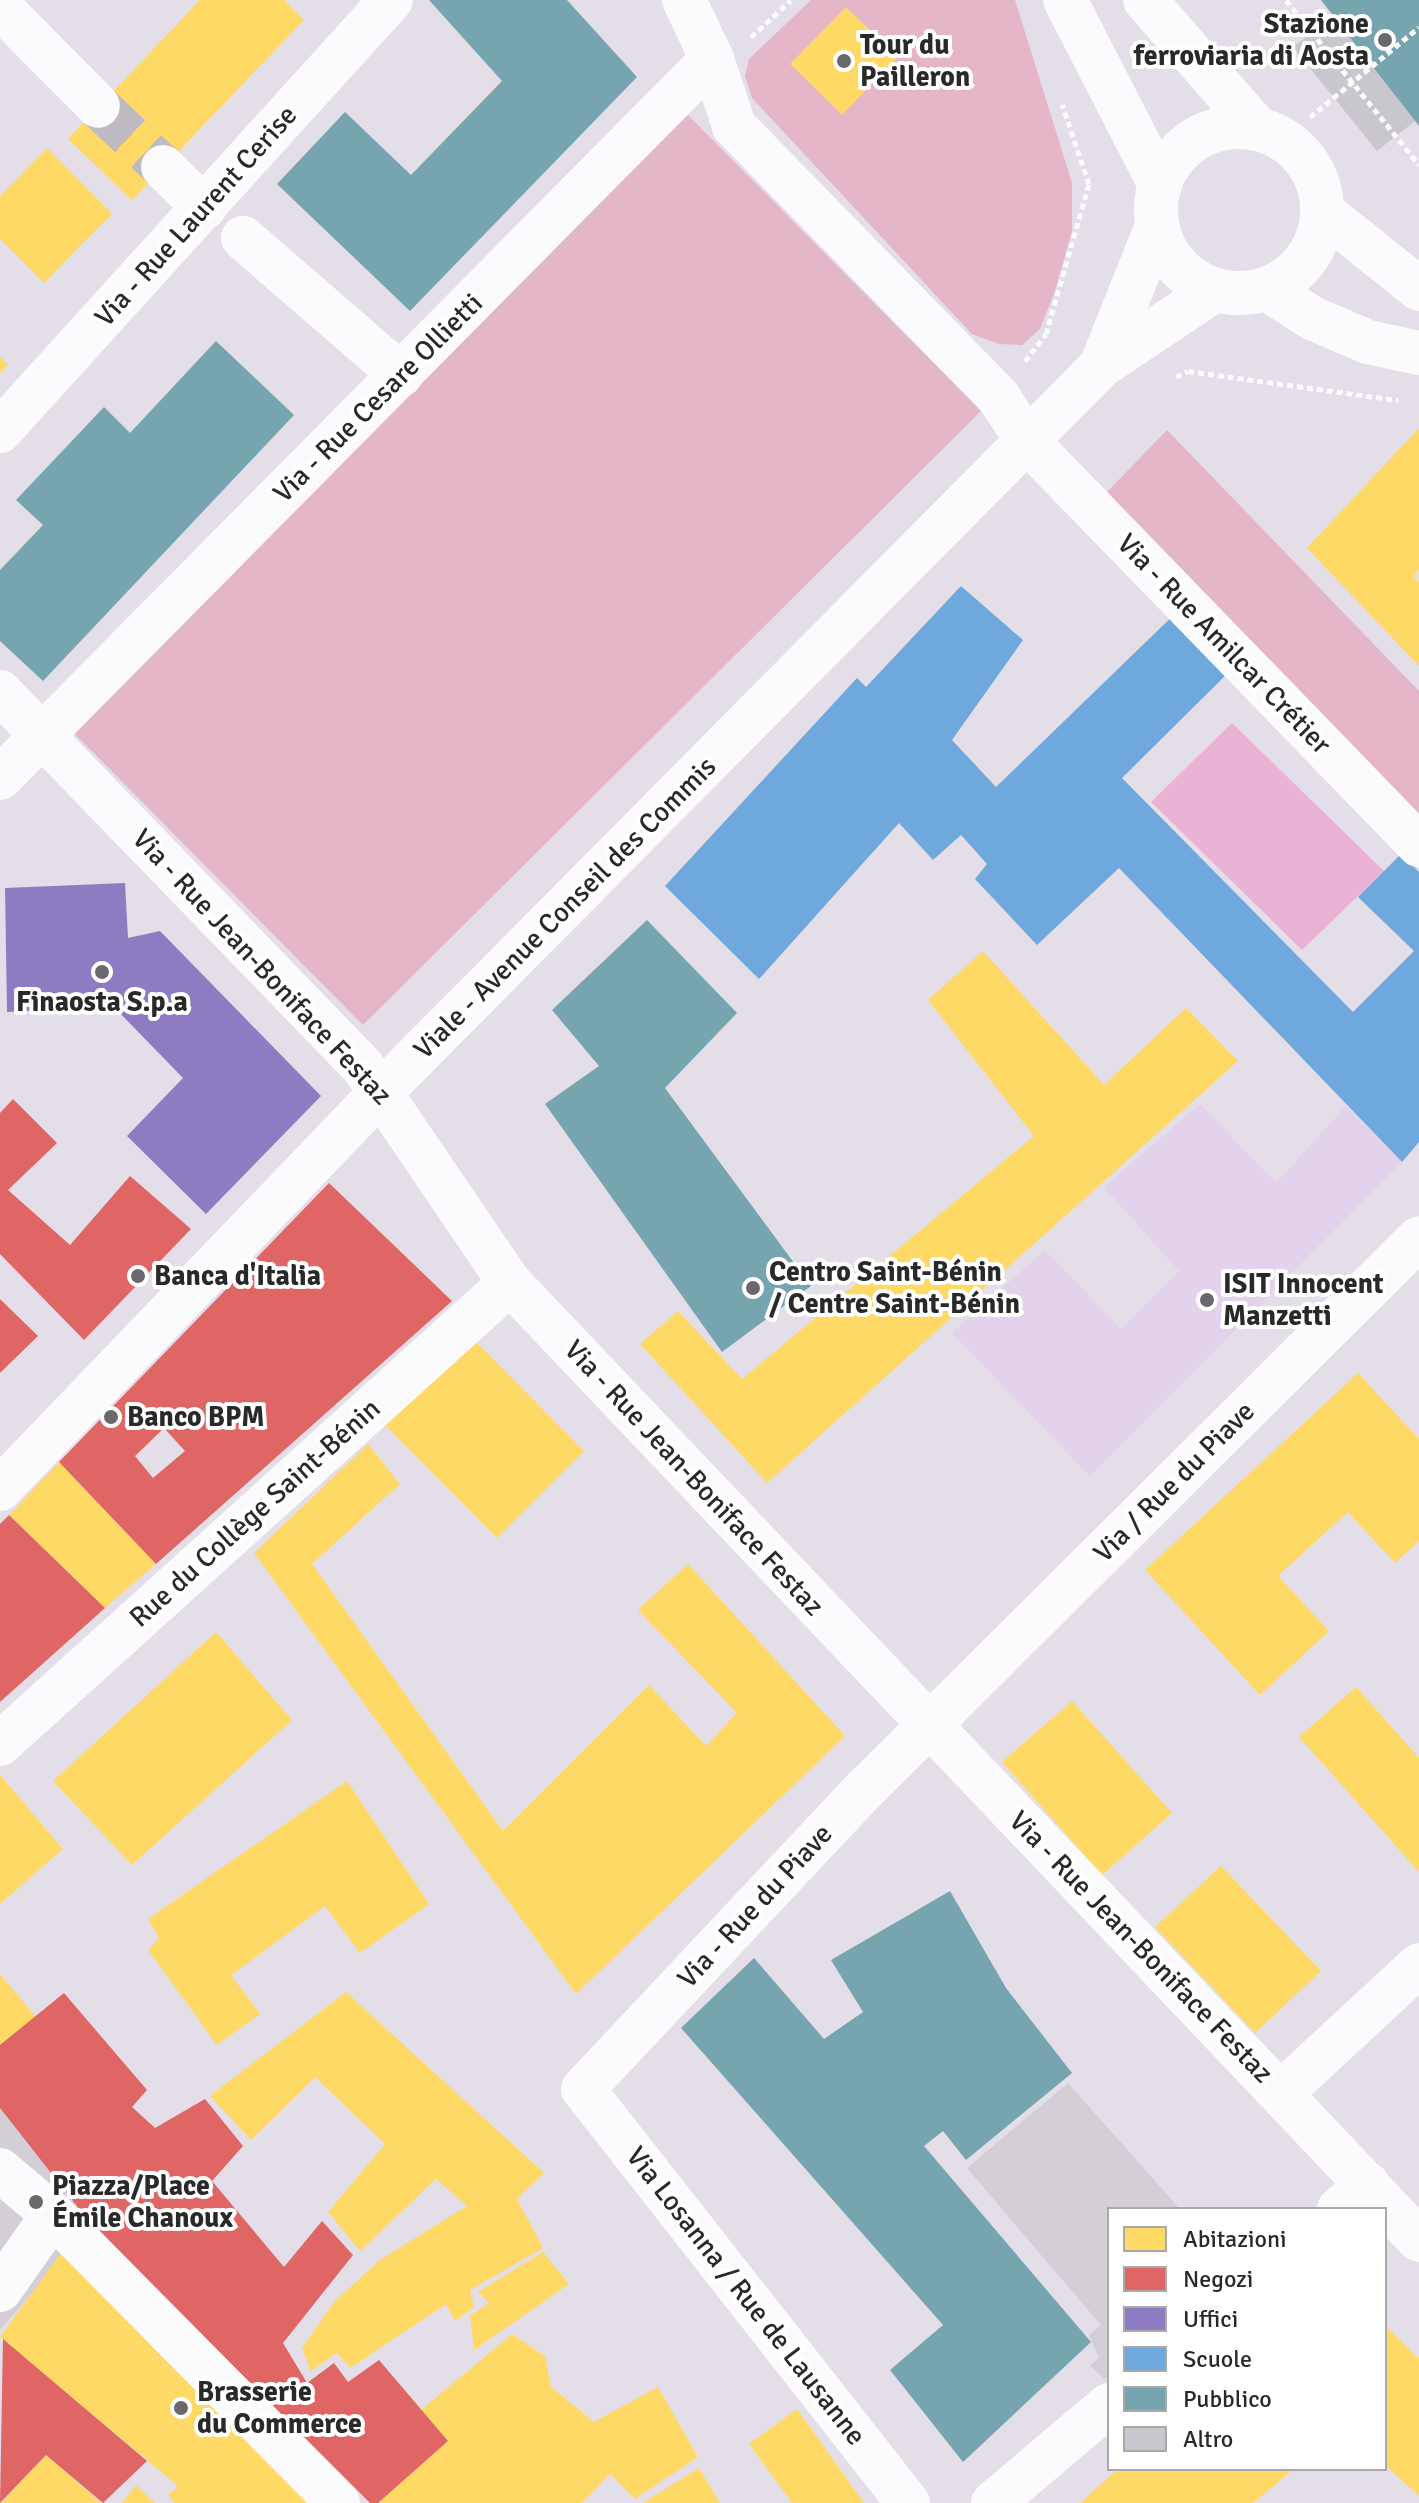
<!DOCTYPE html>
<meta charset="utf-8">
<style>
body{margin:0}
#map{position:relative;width:1419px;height:2503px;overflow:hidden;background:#e4dee8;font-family:Signika,sans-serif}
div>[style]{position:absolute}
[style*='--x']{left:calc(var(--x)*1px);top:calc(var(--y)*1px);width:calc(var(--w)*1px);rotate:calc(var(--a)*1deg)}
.education>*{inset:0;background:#e3d2ec}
.green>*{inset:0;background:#e5b5c8}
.pitch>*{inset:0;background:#eab2d4}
.plaza>*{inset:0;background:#d4ced7}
.homes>*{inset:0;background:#ffd966}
.shops>*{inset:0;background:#e06666}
.offices>*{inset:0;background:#8e7cc3}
.schools>*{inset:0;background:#6fa8dc}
.public>*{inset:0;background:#76a5af}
.building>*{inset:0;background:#cac6cd}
.street-tunnel>*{height:44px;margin-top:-22px;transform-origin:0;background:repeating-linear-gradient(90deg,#bfbac2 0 44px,transparent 0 66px)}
.path>*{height:5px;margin-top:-2.5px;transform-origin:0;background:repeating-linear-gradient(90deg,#fbfafc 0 6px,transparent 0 10px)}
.street>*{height:44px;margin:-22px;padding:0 22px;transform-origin:22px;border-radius:22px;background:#fbfafc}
.secondary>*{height:44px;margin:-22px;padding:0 22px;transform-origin:22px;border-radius:22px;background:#fbfafc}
.secondary>.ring{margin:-22px;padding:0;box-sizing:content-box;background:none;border:44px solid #fbfafc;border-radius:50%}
.dots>*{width:22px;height:22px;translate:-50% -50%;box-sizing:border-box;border:4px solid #fff;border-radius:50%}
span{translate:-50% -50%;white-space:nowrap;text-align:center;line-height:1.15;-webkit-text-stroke:8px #fff;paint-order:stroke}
.poi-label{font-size:28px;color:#292929;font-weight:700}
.right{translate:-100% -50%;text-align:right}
.left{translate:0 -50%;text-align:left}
.street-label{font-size:28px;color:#292929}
.legend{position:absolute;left:1107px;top:2207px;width:280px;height:264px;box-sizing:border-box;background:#fff;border:2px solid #a9a9a9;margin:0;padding:10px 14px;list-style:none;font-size:24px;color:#292929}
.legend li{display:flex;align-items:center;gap:16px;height:40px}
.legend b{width:40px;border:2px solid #a9a9a9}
</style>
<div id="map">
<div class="education">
<i style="clip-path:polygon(1200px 1104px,1276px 1183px,1346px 1106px,1402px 1162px,1090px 1476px,952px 1333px,1045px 1250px,1121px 1329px,1179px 1271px,1104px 1187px)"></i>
</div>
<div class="green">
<i style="clip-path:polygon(811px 0,1015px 0,1072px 183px,1072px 231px,1055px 291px,1040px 329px,1022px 345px,999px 344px,972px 334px,752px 98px,745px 76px,749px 59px)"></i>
<i style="clip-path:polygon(688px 115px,981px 411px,363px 1025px,70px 729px)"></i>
<i style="clip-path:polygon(1167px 430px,1419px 691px,1419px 819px,1106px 493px)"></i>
</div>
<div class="pitch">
<i style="clip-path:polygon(1232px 723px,1384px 871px,1302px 950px,1151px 802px)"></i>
</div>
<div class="plaza">
<i style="clip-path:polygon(1068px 2083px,1180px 2209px,1109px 2209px,1109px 2375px,1104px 2379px,1090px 2365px,1099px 2358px,1089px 2335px,1101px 2325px,967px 2168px)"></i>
<i style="clip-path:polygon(0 2108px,91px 2224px,0 2330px)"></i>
</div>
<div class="homes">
<i style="clip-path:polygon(200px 0,284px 0,304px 20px,132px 200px,68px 139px)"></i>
<i style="clip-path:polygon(846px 7px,898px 57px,842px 115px,790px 64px)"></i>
<i style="clip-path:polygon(47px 148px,112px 214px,44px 283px,0 239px,0 196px)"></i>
<i style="clip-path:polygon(0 357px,8px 365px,0 373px)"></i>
<i style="clip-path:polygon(1419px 428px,1419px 570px,1413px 576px,1419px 582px,1419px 666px,1307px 548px)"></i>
<i style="clip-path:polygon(983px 951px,1104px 1085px,1186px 1008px,1238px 1061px,767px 1483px,640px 1344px,678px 1311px,742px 1379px,1034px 1136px,928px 1000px)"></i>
<i style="clip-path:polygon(471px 1337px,584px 1451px,497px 1538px,384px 1424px)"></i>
<i style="clip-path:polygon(1358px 1373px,1419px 1439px,1419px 1541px,1395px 1563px,1348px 1512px,1278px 1576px,1329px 1631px,1260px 1695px,1145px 1570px)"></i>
<i style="clip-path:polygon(368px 1444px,400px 1484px,312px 1564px,503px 1831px,649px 1685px,706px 1746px,737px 1713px,638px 1610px,688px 1564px,845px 1736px,576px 1994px,254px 1553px)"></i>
<i style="clip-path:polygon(59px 1462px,156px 1564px,105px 1608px,9px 1515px)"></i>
<i style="clip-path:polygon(216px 1632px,292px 1720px,132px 1865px,53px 1781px)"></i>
<i style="clip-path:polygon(1356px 1687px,1419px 1758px,1419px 1872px,1299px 1737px)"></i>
<i style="clip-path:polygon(1072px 1701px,1172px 1813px,1102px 1875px,1002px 1762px)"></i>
<i style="clip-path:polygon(0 1775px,63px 1849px,0 1904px)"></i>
<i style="clip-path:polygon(347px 1781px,429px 1904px,360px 1953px,325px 1906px,231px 1975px,260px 2014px,217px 2045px,148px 1950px,159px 1938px,148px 1919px)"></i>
<i style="clip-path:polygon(1221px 1866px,1321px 1971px,1255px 2033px,1155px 1927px)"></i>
<i style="clip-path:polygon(0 1974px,36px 2017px,0 2045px)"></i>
<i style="clip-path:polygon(346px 1992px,544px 2173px,517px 2199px,543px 2248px,470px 2290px,474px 2307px,455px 2321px,446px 2304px,350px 2368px,337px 2353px,311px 2371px,302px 2348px,334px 2302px,380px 2260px,467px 2206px,436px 2179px,360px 2251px,328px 2212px,385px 2144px,315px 2077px,251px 2140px,210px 2096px)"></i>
<i style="clip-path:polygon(543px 2252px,569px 2284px,474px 2350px,470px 2316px,489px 2303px,478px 2292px)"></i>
<i style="clip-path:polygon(61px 2253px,320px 2503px,175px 2503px,168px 2495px,178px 2486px,0 2337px)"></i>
<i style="clip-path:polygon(1385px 2325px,1419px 2359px,1419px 2496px,1385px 2465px)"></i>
<i style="clip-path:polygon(512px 2334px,545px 2356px,551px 2387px,594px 2422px,658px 2387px,698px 2457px,635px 2499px,610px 2474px,582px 2503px,378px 2503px,448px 2441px,421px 2410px)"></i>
<i style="clip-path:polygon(797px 2409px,864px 2503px,792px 2503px,749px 2444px)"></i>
<i style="clip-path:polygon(46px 2455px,101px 2503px,1px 2503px)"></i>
<i style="clip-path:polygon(699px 2468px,720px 2503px,643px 2503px)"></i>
<i style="clip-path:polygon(1118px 2469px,1294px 2469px,1253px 2503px,1080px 2503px)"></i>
<i style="clip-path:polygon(136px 2485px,155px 2503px,122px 2503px)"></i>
</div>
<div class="shops">
<i style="clip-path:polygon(13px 1099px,57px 1143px,8px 1190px,70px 1245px,130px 1176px,191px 1229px,84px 1340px,0 1254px,0 1113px)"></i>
<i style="clip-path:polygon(evenodd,329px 1183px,452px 1301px,156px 1564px,59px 1462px,329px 1183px,164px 1428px,185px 1451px,153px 1478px,135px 1456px,164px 1428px)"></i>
<i style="clip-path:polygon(0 1299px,38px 1336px,0 1373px)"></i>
<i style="clip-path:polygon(9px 1515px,105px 1608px,0 1702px,0 1524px)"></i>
<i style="clip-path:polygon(64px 1993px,147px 2090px,132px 2107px,155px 2128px,205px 2099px,243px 2146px,212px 2181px,284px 2267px,322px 2221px,353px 2255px,283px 2343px,307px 2383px,334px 2363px,348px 2382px,379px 2360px,448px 2441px,378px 2503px,370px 2503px,91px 2224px,0 2108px,0 2045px)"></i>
<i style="clip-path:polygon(3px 2339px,147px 2461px,103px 2503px,46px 2455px,0 2503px)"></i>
</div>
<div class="offices">
<i style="clip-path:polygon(125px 883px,128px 938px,160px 931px,321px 1096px,206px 1214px,127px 1136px,183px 1078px,113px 1006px,7px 1012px,5px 888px)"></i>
</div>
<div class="schools">
<i style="clip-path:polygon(961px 586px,1023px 640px,952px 740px,996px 787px,1181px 608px,1237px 664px,1122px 778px,1353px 1012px,1414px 951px,1358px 897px,1401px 854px,1419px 872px,1419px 1142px,1402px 1162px,1119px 868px,1037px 945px,975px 879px,987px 864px,961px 835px,933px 860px,899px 823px,759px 979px,665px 886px,857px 678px,866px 687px)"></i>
</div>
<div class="public">
<i style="clip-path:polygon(429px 0,567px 0,637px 77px,410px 311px,277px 184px,345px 112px,411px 175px,502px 81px)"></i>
<i style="clip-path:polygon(1321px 0,1419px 0,1419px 126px,1371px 65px)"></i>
<i style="clip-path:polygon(216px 341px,294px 415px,43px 681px,0 641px,0 570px,43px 525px,16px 500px,104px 407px,130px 433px)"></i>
<i style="clip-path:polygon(647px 920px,737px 1013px,665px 1088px,811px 1286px,722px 1352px,545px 1104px,599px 1066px,552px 1010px)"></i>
<i style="clip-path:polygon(950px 1891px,1006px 1988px,1072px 2073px,966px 2160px,943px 2131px,924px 2146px,1091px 2342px,963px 2462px,890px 2370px,943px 2325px,681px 2028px,754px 1958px,824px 2039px,863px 2012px,831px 1960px)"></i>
</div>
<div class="building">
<i style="clip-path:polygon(1333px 16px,1415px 121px,1377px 151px,1293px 47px)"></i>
</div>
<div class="street-tunnel">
<i style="--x:98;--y:106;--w:89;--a:43.2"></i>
</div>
<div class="path">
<i style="--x:1286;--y:0;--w:212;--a:51.1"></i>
<i style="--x:751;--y:37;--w:54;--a:-42.8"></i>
<i style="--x:1310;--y:117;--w:141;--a:-39.5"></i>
<i style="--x:1025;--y:361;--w:34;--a:-52"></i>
<i style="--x:1046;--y:334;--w:156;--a:-74"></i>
<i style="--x:1089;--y:184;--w:84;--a:-108.6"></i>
<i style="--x:1176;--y:377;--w:13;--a:-27"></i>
<i style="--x:1188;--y:371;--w:212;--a:7.9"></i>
</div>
<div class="street">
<i style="--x:684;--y:0;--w:65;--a:64.6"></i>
<i style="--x:712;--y:59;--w:71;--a:71.8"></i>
<i style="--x:734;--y:126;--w:380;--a:45.7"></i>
<i style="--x:999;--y:398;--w:53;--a:56.6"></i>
<i style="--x:1028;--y:442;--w:562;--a:45.87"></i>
<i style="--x:0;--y:7;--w:139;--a:45.3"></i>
<i style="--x:163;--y:167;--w:58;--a:45"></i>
<i style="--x:243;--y:238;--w:209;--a:40.9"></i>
<i style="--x:1101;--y:366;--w:151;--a:-68.2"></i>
<i style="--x:0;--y:431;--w:582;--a:-47.79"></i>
<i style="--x:0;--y:692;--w:522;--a:45.93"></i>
<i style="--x:363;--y:1067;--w:261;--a:55.8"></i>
<i style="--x:510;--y:1283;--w:1320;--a:46.47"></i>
<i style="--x:0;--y:778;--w:1012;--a:-45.28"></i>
<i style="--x:0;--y:1489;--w:553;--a:-46.17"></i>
<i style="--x:383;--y:1090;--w:1020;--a:-45.24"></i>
<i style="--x:1101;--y:366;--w:137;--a:-33.7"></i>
<i style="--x:0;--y:1744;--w:687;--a:-42.11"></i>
<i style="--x:1281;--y:2093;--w:188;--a:-42.8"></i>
<i style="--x:0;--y:2170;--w:70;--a:40.3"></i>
<i style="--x:53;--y:2215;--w:405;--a:45.3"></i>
<i style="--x:1339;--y:2209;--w:38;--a:-41"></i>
<i style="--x:0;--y:2290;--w:92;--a:-54.8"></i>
<i style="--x:908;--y:2503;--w:526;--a:-128.13"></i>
<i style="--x:583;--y:2089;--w:412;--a:-46.8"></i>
<i style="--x:865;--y:1789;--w:781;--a:-44.84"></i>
<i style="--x:993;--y:2503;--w:152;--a:-40.2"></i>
</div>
<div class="secondary">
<i style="--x:1065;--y:0;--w:208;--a:62.8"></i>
<i style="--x:1145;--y:0;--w:170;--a:48.8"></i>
<i class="ring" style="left:1156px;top:127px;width:122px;height:122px"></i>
<i style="--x:1323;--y:212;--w:123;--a:38.7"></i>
<i style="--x:1267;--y:289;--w:54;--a:32.8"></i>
<i style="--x:1312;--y:318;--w:61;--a:23.2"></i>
<i style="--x:1368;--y:342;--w:52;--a:12.2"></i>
</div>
<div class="dots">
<i style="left:1385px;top:40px;background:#6a686c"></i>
<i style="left:844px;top:61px;background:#6a686c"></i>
<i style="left:102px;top:972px;background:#6a686c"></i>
<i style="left:138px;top:1276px;background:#6a686c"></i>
<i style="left:753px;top:1288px;background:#6a686c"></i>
<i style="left:1207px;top:1300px;background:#6a686c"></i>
<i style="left:111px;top:1417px;background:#6a686c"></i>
<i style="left:36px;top:2202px;background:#6a686c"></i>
<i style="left:181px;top:2408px;background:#6a686c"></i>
</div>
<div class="poi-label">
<span class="right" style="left:1369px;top:40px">Stazione<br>ferroviaria di Aosta</span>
<span class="left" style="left:860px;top:61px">Tour du<br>Pailleron</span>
<span style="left:102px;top:1002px">Finaosta S.p.a</span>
<span class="left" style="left:769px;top:1288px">Centro Saint-Bénin<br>/ Centre Saint-Bénin</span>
<span class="left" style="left:154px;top:1276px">Banca d'Italia</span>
<span class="left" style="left:1223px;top:1300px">ISIT Innocent<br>Manzetti</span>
<span class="left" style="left:127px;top:1417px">Banco BPM</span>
<span class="left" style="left:52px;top:2202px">Piazza/Place<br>Émile Chanoux</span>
<span class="left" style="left:197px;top:2408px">Brasserie<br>du Commerce</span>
</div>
<div class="street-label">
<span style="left:196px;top:216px;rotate:-48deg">Via - Rue Laurent Cerise</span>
<span style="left:378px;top:398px;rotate:-45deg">Via - Rue Cesare Ollietti</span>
<span style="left:1224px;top:644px;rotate:46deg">Via - Rue Amilcar Crétier</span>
<span style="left:565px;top:908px;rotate:-45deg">Viale - Avenue Conseil des Commis</span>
<span style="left:262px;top:967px;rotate:47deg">Via - Rue Jean-Boniface Festaz</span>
<span style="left:694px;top:1478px;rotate:47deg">Via - Rue Jean-Boniface Festaz</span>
<span style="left:1174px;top:1482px;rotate:-45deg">Via / Rue du Piave</span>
<span style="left:255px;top:1513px;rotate:-42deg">Rue du Collège Saint-Bénin</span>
<span style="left:755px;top:1906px;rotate:-47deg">Via - Rue du Piave</span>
<span style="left:1141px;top:1947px;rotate:46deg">Via - Rue Jean-Boniface Festaz</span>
<span style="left:746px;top:2296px;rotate:52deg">Via Losanna / Rue de Lausanne</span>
</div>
<ul class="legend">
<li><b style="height:22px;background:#ffd966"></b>Abitazioni</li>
<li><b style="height:22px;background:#e06666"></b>Negozi</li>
<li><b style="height:22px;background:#8e7cc3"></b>Uffici</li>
<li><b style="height:22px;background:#6fa8dc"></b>Scuole</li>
<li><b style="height:22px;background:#76a5af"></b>Pubblico</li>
<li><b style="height:22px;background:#cac6cd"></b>Altro</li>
</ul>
</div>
